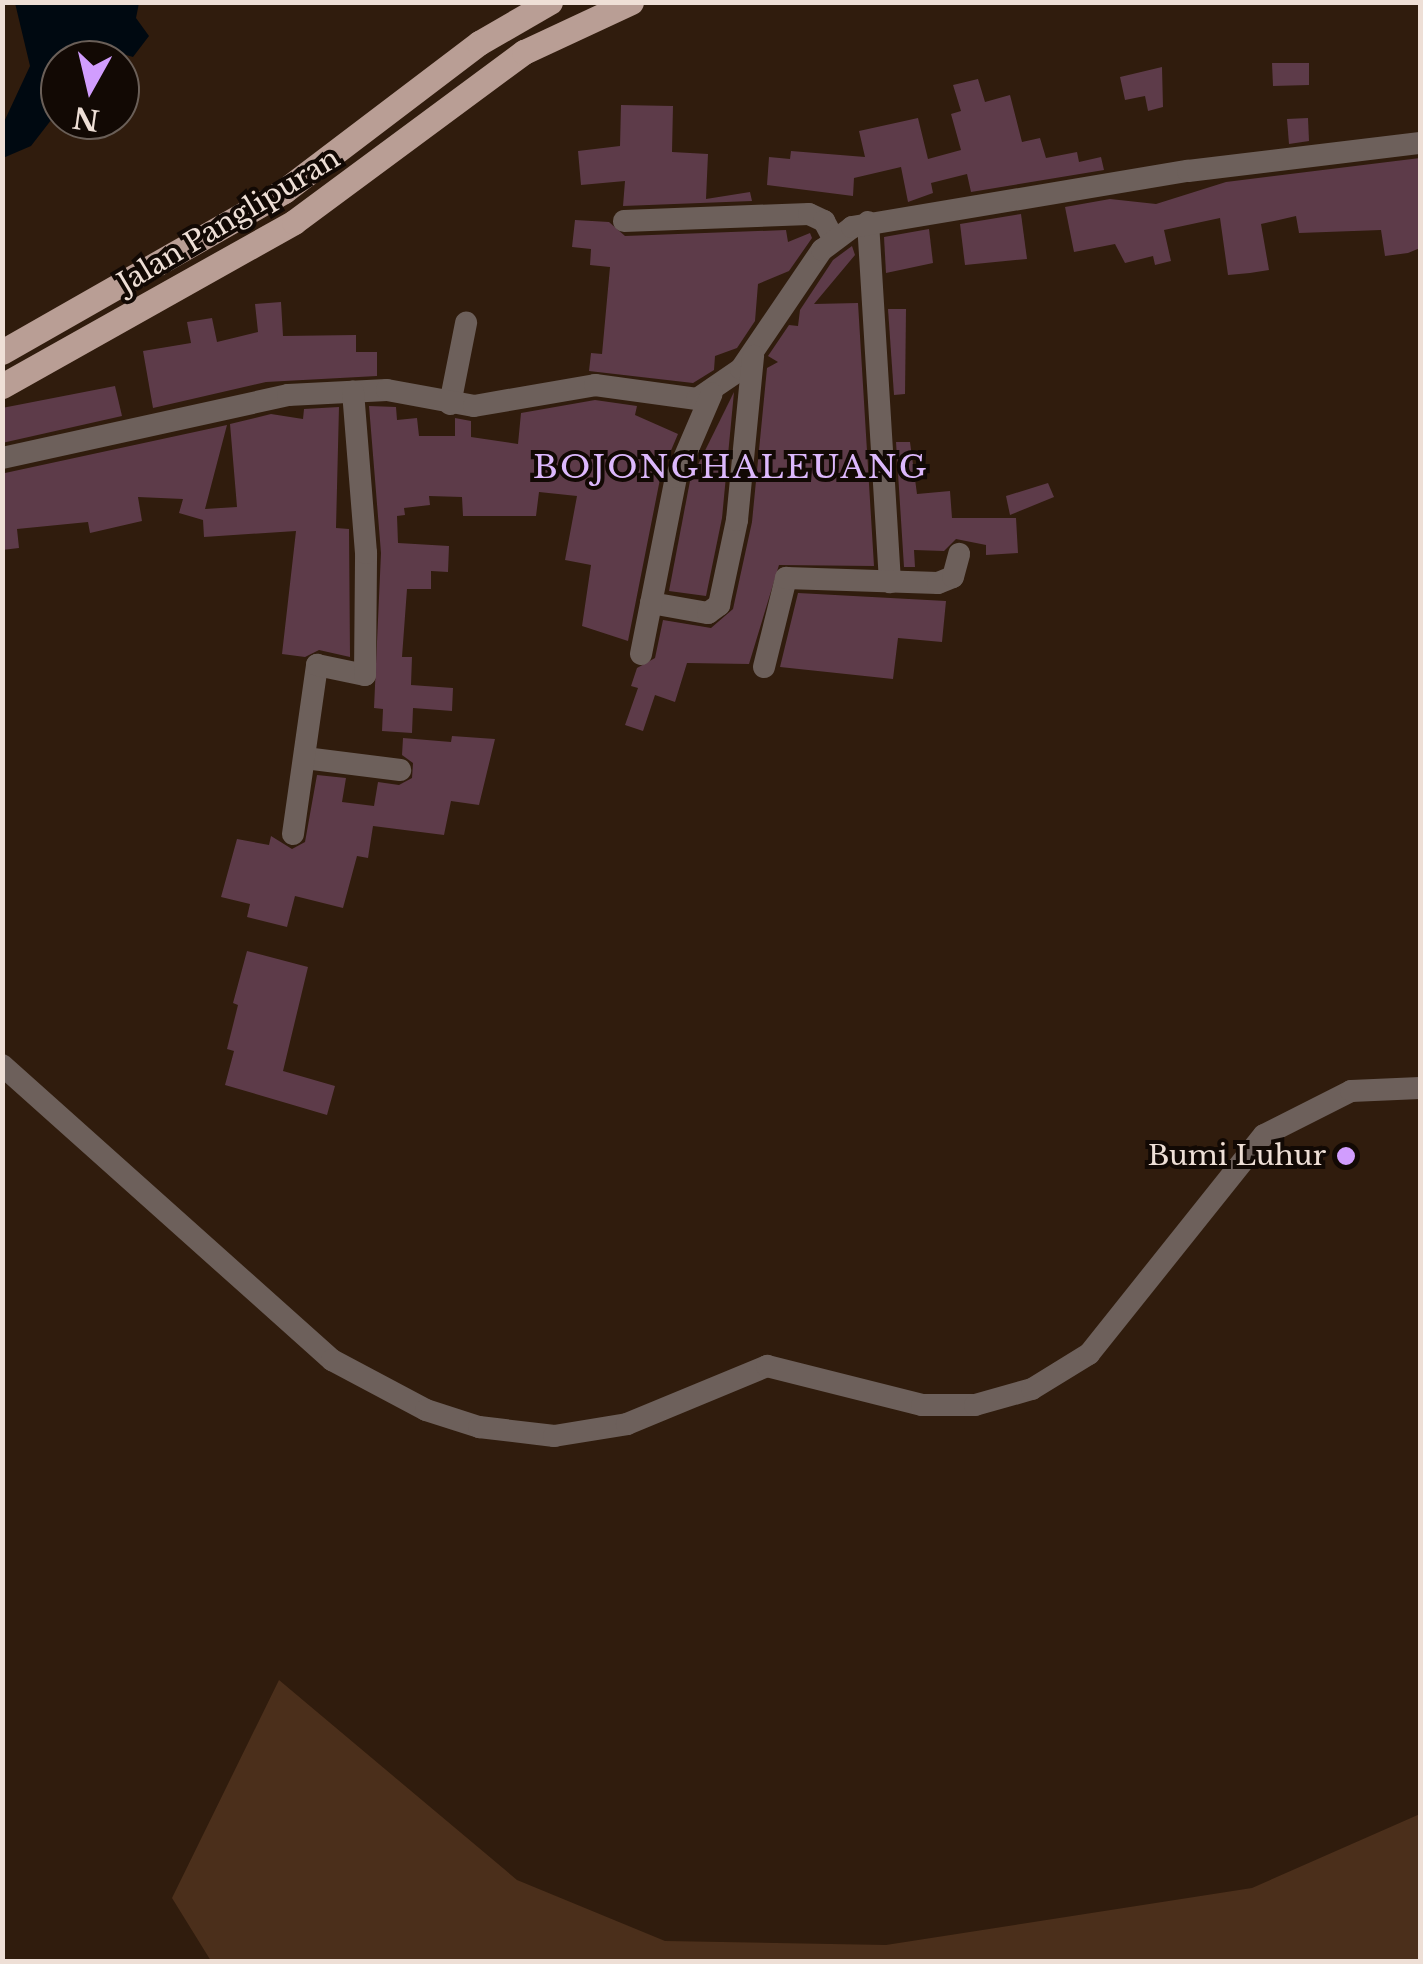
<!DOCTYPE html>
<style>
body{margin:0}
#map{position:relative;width:1423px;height:1964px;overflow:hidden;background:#301c0d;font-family:"Libre Baskerville",serif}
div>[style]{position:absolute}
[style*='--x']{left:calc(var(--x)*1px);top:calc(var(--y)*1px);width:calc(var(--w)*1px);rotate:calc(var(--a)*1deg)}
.green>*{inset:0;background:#4b2f1b}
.water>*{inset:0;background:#000911}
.building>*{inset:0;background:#5d3b49}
.minor>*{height:22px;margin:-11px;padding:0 11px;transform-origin:11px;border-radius:11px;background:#6d605b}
.major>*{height:25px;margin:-12.5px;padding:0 12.5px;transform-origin:12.5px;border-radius:12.5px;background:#b99e95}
.dots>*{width:28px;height:28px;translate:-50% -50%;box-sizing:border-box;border:5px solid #120904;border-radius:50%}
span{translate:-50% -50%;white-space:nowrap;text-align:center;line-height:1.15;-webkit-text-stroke:8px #120904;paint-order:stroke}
.street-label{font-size:28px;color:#eedfd6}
.poi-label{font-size:28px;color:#eedfd6}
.right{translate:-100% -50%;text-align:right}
.quarter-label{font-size:32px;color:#dcb8fc;letter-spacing:2.5px}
.frame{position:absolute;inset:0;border:5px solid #eedfd6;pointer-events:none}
.north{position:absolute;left:40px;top:40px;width:100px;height:100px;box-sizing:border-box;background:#120904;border:2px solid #6a5f58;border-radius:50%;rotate:188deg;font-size:28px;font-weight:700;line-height:40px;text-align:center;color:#eedfd6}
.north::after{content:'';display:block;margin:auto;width:35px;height:45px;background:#d19dfe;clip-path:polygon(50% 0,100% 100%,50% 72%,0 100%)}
</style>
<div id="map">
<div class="green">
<i style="clip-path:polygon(279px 1680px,517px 1880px,665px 1941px,886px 1945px,1252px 1888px,1420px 1814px,1420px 1961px,211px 1961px,172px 1898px)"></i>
</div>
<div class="water">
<i style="clip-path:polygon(15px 3px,139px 3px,136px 18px,149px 36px,133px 57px,102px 48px,80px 60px,60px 60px,55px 115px,31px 146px,3px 158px,3px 124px,30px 66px)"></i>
</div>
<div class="building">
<i style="clip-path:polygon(1272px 63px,1309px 63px,1309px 85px,1273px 86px)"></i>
<i style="clip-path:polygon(1162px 67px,1163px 107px,1148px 111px,1145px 96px,1125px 100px,1120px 77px)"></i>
<i style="clip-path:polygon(978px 79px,985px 102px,1010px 95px,1022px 142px,1040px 138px,1046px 158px,1077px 152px,1079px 162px,1101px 157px,1104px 170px,971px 192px,967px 174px,931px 183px,933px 193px,908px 202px,901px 167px,854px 178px,853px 196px,767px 185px,769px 157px,790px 159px,791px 151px,865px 157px,859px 131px,918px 118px,928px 159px,961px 150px,951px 114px,961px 111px,953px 85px)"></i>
<i style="clip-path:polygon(621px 105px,673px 106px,672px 152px,708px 154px,706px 199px,750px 192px,752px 201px,623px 206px,625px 181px,581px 185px,578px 151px,620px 146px)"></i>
<i style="clip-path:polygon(1308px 118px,1309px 141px,1289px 144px,1287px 119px)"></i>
<i style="clip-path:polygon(1420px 158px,1420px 248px,1408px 253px,1385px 256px,1381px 230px,1299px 233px,1296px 216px,1261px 224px,1269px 270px,1250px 273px,1228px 275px,1220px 218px,1164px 230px,1171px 261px,1155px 265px,1153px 256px,1125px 263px,1115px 244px,1074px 252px,1065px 207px,1110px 199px,1156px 204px,1226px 182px)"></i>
<i style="clip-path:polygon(1021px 214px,1027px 259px,965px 265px,960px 224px)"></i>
<i style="clip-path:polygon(575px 220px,609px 222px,625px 236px,786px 230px,788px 242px,810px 233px,812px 238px,789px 271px,758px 284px,755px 321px,737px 348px,715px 356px,714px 370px,693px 383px,589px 371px,591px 353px,602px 354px,610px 267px,590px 265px,591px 249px,572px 247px)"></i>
<i style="clip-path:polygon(929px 229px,933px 263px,886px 273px,884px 237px)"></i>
<i style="clip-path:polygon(852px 246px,855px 255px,814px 304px,858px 303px,874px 566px,779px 565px,749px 664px,687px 663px,675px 702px,655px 695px,643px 731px,625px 725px,638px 688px,631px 686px,637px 668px,655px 658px,663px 620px,711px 628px,733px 609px,752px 522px,767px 368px,778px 362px,768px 356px,789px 325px,798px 326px,800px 310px,833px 260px)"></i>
<i style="clip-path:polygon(281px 302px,283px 336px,356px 335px,356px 352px,377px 352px,377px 376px,266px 382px,153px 408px,143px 351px,191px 343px,187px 322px,212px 318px,217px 342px,258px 332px,255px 304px)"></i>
<i style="clip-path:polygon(888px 309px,906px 309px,905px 394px,894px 395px)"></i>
<i style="clip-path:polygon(115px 386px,122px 416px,2px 443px,2px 408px)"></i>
<i style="clip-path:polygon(734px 392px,722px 518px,706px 596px,669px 591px,690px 481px)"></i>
<i style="clip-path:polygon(595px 400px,637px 406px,635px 415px,678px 434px,661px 474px,628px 641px,582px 626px,591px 565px,565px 560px,577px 496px,539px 492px,536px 516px,463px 516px,462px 497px,429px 496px,430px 505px,404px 508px,405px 515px,397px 516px,398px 543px,449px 546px,448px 572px,431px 571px,431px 589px,407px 589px,402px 657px,412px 657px,411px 685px,453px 688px,452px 711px,413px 708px,412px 733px,382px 731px,383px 709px,374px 708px,381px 553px,369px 406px,396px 407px,397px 420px,417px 418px,419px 436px,455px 436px,455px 418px,471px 421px,471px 437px,518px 444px,521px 413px)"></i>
<i style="clip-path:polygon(339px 407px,336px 528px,349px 529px,350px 657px,319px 650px,305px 657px,282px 654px,296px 531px,204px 537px,203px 520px,179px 513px,183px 499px,138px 497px,142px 521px,90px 533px,88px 522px,17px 529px,19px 548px,2px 550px,5px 473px,227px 425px,205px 509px,237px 507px,230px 424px,271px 414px,303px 419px,304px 409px)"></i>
<i style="clip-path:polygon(896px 442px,910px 442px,917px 494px,950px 491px,952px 518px,1016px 518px,1018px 553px,986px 555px,986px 545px,956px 539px,944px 551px,914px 550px,915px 567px,904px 567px)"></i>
<i style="clip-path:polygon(1048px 483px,1054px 497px,1010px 515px,1006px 496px)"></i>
<i style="clip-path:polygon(798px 593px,946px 601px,942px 642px,898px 638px,893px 679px,780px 667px)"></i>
<i style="clip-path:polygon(452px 736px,495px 739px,479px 805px,451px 801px,444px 835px,373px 826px,368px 858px,357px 856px,343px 908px,295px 896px,287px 927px,247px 917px,250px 904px,221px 897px,237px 839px,269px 845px,271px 836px,292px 849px,305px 842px,317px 775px,346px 778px,342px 802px,374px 806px,378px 782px,399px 785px,412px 778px,413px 763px,402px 755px,403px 738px,451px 742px)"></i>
<i style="clip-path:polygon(247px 951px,308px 967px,283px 1071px,335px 1086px,327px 1115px,225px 1085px,234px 1051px,227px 1049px,238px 1005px,233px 1003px)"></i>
</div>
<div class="minor">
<i style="--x:624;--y:221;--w:185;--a:-2.2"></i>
<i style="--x:809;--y:214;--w:17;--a:25"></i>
<i style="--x:824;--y:221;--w:19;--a:62"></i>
<i style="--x:868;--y:222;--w:361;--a:86.5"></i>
<i style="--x:450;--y:404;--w:83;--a:-78.8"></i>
<i style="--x:2;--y:458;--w:293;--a:-12.4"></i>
<i style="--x:288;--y:395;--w:99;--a:-2.9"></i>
<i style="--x:387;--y:390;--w:88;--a:10.4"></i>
<i style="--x:474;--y:406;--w:123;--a:-9.8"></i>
<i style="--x:595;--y:385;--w:103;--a:7.8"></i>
<i style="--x:697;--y:399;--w:53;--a:-34.3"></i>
<i style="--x:741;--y:369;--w:144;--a:-55.8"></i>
<i style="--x:822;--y:250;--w:38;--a:-37"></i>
<i style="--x:852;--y:227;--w:341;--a:-9.5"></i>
<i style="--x:1188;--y:171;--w:234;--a:-6.9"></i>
<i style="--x:651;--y:603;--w:58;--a:10"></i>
<i style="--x:708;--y:613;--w:14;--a:-36"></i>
<i style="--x:719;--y:605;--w:87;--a:-78"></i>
<i style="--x:737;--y:520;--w:165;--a:-84.4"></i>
<i style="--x:641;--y:654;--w:180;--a:-78.8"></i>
<i style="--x:676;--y:477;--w:91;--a:-66.8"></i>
<i style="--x:764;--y:667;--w:92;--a:-76.1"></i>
<i style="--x:786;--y:578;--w:152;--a:1.9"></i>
<i style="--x:938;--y:583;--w:16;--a:-22"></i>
<i style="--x:953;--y:577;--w:24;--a:-75"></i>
<i style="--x:305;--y:758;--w:96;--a:7.2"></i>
<i style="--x:293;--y:834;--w:171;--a:-81.9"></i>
<i style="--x:317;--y:665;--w:49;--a:11.8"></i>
<i style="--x:365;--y:675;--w:122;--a:-89.5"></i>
<i style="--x:366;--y:553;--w:162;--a:-94.6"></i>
<i style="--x:2;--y:1065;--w:443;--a:41.8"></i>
<i style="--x:332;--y:1360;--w:106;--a:28"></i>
<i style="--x:426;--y:1410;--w:56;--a:17.8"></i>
<i style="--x:479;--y:1427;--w:76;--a:6.8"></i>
<i style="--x:554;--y:1436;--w:74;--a:-9.3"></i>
<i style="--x:627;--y:1424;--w:152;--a:-22.5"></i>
<i style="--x:767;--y:1366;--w:160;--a:14.1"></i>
<i style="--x:922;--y:1405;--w:53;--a:0"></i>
<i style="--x:975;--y:1405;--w:59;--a:-15.7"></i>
<i style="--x:1032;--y:1389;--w:67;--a:-31.6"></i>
<i style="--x:1089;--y:1354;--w:280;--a:-51.4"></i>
<i style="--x:1264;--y:1135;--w:97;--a:-26.8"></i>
<i style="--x:1351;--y:1091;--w:69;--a:-2.5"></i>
</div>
<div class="major">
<i style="--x:2;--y:352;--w:325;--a:-29.7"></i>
<i style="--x:284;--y:191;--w:245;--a:-37.2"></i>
<i style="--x:479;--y:43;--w:82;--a:-30"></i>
<i style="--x:2;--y:386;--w:335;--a:-29.3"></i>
<i style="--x:294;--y:222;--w:286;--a:-36.5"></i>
<i style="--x:524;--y:52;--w:118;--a:-25"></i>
</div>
<div class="dots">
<i style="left:1346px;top:1156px;background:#d19dfe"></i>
</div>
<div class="street-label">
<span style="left:229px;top:221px;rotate:-31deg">Jalan Panglipuran</span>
</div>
<div class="poi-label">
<span class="right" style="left:1326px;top:1156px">Bumi Luhur</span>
</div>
<div class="quarter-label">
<span style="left:731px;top:467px">BOJONGHALEUANG</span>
</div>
<div class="frame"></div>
<div class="north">N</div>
</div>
